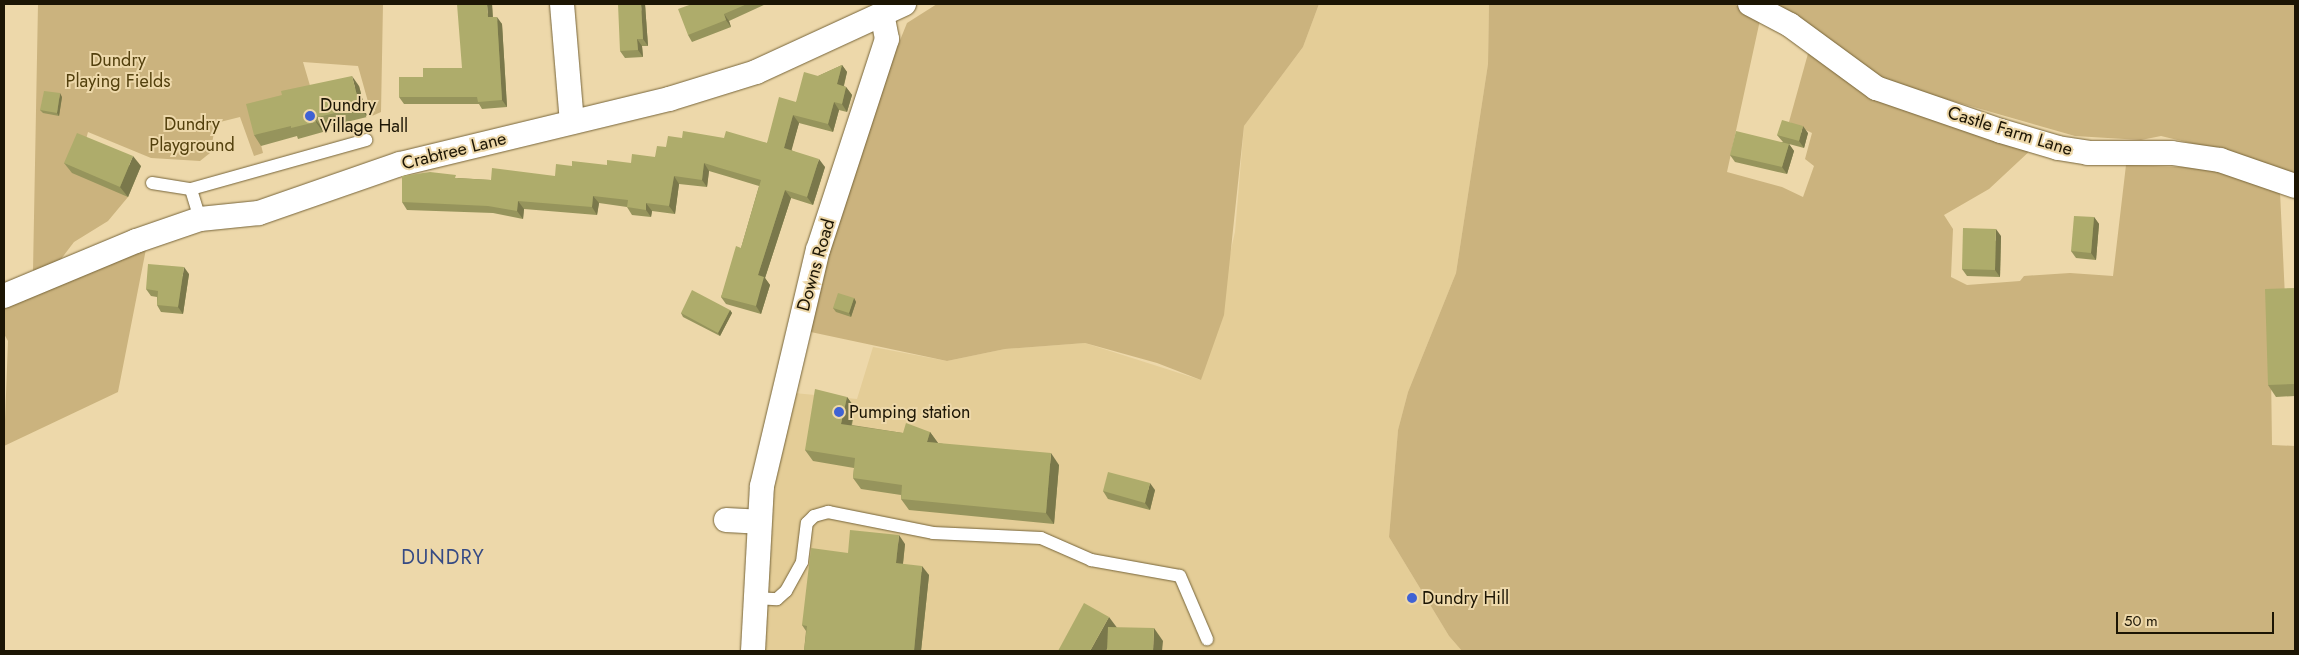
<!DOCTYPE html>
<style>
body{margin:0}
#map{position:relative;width:2299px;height:655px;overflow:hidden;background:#edd8aa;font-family:Jost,sans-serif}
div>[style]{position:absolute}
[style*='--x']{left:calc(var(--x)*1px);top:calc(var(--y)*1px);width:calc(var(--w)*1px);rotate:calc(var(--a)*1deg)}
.built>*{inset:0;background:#e4cd97}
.green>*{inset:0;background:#cbb37e}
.roads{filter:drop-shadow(0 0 1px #77653a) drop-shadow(0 0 1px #77653a)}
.lane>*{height:12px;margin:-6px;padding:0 6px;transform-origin:6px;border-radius:6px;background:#fff}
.street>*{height:24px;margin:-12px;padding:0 12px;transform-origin:12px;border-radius:12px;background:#fff}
.wall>*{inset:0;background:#96945c}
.shaded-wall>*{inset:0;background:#7a784b}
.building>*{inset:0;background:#aeac6b}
.dots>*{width:14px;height:14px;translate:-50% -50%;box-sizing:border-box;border:2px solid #edd8aa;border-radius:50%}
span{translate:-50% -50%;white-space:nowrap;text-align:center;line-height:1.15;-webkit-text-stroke:4px #edd8aa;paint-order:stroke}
.park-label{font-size:18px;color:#53400d}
.poi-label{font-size:18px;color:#1c1504}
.left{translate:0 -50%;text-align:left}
.street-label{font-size:18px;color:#1c1504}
.quarter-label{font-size:20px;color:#354a84;letter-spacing:1px}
.frame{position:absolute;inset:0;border:5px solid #1c1504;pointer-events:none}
.scale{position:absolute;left:2116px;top:612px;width:158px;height:22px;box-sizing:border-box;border:2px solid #1c1504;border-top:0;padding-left:6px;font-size:15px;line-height:18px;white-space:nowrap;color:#1c1504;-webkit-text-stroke:4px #edd8aa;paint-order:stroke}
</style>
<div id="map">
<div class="built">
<i style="clip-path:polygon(1319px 4px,1489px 4px,1488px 64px,1456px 273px,1408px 392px,1398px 430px,1389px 537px,1449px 636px,1462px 651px,761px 651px,773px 489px,794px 393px,857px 399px,873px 347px,947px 361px,1005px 349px,1085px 343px,1201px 380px,1235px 232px,1244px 126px,1303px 47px)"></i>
</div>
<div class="green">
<i style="clip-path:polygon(38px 4px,383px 4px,381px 112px,372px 116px,358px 66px,303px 62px,311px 89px,261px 145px,263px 153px,254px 156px,240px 117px,216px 123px,210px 153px,200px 161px,151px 158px,88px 132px,85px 143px,128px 197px,108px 221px,74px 242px,58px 263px,33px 271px)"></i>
<i style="clip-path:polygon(937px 4px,1319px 4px,1303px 47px,1244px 126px,1224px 315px,1201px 380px,1157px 363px,1085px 343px,1005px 349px,947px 361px,806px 331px,869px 117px,907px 23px)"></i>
<i style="clip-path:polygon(1489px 4px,1734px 4px,1760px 20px,1727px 172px,1782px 187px,1803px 197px,1814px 166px,1805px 159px,1812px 133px,1789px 122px,1809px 50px,1857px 89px,2033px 148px,1989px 189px,1944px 215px,1953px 229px,1951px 277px,1967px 285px,2020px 281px,2024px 276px,2070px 273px,2113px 276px,2126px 165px,2208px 168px,2280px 192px,2285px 297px,2270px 299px,2272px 445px,2295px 446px,2295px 651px,1462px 651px,1449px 636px,1389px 537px,1398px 430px,1408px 392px,1456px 273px,1488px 64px)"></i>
<i style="clip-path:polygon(1770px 4px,2295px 4px,2295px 176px,2228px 152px,2161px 136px,2141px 140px,2075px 136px,1879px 80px)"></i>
<i style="clip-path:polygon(146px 249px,118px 392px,4px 446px,8px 341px,4px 334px,4px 306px)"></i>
</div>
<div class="roads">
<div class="lane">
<i style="--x:152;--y:183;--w:39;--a:9"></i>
<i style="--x:200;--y:219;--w:31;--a:-107"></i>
<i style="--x:191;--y:189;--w:182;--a:-15.6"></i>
<i style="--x:755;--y:598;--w:22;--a:3"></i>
<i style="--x:777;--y:599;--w:12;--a:-42"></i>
<i style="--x:786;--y:591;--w:33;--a:-61"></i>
<i style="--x:802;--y:562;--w:39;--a:-83"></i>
<i style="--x:807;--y:523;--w:10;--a:-45"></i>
<i style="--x:814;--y:516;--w:15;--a:-16"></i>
<i style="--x:828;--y:512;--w:107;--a:11.3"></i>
<i style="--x:933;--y:533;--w:108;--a:2.7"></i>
<i style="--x:1041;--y:538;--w:55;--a:23.7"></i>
<i style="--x:1091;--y:560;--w:90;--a:10.2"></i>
<i style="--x:1180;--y:576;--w:69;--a:66.8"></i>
</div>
<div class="street">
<i style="--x:562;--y:4;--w:118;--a:85.2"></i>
<i style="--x:1750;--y:4;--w:45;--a:27.7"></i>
<i style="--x:1790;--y:25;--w:107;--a:36.2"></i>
<i style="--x:1876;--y:88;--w:132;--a:19"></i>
<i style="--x:2001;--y:131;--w:59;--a:16.6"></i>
<i style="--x:2058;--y:148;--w:30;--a:9"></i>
<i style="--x:2088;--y:153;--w:84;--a:0"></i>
<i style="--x:2172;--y:153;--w:49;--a:8.3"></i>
<i style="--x:2220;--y:160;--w:79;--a:19.1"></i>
<i style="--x:4;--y:296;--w:143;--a:-22.6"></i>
<i style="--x:136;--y:241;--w:68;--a:-19"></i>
<i style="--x:200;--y:219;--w:59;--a:-5.8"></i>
<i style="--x:259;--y:213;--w:149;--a:-19.2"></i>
<i style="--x:400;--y:164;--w:277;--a:-13.6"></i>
<i style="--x:669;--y:99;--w:91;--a:-17.2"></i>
<i style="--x:756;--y:72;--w:163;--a:-24.7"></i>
<i style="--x:726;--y:520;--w:33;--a:3"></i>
<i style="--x:753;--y:651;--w:165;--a:-86.9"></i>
<i style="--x:762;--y:486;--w:243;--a:-76.7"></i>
<i style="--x:818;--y:250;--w:222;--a:-71.9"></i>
<i style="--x:887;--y:39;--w:25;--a:-101"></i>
</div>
</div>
<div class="wall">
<i style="clip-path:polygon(492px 4px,493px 17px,502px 24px,507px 107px,482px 109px,479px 104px,404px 104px,399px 97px,423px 77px,462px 68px)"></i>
<i style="clip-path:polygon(645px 4px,648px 46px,642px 46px,643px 57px,625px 58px,620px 51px)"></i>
<i style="clip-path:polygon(692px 4px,766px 4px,729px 21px,731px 27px,692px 42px,688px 35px)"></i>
<i style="clip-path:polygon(842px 65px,847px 72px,844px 86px,846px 87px,852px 95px,847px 112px,839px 110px,833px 132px,799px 123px,791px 150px,825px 167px,813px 205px,791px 198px,765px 278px,770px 285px,761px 314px,726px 304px,721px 297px,741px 248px,759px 186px,726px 176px,709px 171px,707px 187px,679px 184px,675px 214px,652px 211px,651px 217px,632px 215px,627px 207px,599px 203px,597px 215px,524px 209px,523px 219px,493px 213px,407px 210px,402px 202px,458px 178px,491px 180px,555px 176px,572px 166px,607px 165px,631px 163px,655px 157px,666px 147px,682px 138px,724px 138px,767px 143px,796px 102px,818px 76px)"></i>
<i style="clip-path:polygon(359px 86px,367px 117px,322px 128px,323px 132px,298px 139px,297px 136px,261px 146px,254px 135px)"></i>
<i style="clip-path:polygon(62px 97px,59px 116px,43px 113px,40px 110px)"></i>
<i style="clip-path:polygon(1808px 133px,1804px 148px,1789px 144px,1794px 151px,1787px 174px,1735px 162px,1730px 155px,1783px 142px,1777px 135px)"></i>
<i style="clip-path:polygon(64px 163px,141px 166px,128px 197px,72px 173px)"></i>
<i style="clip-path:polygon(2094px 217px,2099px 224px,2096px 260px,2076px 258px,2071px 251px)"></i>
<i style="clip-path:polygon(2001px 236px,2000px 277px,1967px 276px,1962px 269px)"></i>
<i style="clip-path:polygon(189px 274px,183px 314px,161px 312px,157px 305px,157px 297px,151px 296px,146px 289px)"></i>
<i style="clip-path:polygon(2295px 288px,2295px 396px,2276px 397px,2268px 385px)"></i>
<i style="clip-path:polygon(854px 298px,856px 302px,851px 317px,836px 312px,833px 308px)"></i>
<i style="clip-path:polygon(730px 310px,732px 313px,720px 336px,683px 317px,681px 313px)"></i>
<i style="clip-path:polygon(847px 397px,855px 408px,852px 425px,903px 433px,930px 432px,938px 443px,1059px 465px,1054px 524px,909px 510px,901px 499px,901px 495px,861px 489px,853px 478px,854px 468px,813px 461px,805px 450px)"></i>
<i style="clip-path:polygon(1155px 490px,1150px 510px,1108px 499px,1103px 491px)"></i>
<i style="clip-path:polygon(905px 544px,903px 564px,929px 575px,921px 651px,804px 651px,806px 631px,802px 625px,848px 553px)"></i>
</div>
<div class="shaded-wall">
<i style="clip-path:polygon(487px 4px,492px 4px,493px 24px,488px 17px)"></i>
<i style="clip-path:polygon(641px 4px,645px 4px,648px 46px,643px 39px)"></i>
<i style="clip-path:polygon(724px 14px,729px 21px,731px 27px,726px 20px)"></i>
<i style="clip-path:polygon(497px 17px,502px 24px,507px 107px,502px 100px)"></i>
<i style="clip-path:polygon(637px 39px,642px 46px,643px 57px,638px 50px)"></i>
<i style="clip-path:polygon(842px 65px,847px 72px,842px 92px,837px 84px)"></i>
<i style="clip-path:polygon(352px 76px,359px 86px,367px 117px,360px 107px)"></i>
<i style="clip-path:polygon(846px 87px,852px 95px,847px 112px,842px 104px)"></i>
<i style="clip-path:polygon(60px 93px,62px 97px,59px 116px,57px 113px)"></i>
<i style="clip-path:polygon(834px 102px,839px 110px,833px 132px,828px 124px)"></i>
<i style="clip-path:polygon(793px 115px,799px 123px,790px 156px,784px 148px)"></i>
<i style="clip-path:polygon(314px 118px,322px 128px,323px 132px,316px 122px)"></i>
<i style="clip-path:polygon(1803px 126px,1808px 133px,1804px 148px,1799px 141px)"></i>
<i style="clip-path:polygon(1789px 144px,1794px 151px,1787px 174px,1782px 167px)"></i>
<i style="clip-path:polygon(133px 156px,141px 166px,128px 197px,120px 187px)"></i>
<i style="clip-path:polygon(819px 159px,825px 167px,813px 205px,807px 197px)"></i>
<i style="clip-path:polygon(704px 163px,709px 171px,707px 187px,702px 180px)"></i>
<i style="clip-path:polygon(674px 176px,679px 184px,675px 214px,669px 206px)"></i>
<i style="clip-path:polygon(785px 190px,791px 198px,765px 278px,770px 285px,761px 314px,756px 306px,758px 275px)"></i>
<i style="clip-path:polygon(593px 196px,599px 203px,597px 215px,592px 207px)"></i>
<i style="clip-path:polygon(518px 201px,524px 209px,523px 219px,517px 211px)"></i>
<i style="clip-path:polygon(646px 203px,652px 211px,651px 217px,646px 210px)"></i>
<i style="clip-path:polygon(2094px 217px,2099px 224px,2096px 260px,2091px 253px)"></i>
<i style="clip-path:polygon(1996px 229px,2001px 236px,2000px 277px,1995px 270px)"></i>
<i style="clip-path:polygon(184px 267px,189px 274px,183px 314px,178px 307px)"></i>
<i style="clip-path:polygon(854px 298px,856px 302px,851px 317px,849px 313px)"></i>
<i style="clip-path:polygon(730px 310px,732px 313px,720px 336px,718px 333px)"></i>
<i style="clip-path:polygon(847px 397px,855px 408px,849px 435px,841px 424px)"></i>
<i style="clip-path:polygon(930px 432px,938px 443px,927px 442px)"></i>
<i style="clip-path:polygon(1051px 453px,1059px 465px,1054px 524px,1046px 513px)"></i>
<i style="clip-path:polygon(1150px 483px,1155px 490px,1150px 510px,1145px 503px)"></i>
<i style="clip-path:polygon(899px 535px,905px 544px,902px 572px,896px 563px)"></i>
<i style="clip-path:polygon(922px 566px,929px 575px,921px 651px,914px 651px)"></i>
<i style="clip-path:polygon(1109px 617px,1118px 629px,1106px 651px,1090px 651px)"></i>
<i style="clip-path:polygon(1154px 628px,1163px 641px,1162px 651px,1153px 651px)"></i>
</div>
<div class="building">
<i style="clip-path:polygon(457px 4px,487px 4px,488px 17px,497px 17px,502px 100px,478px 102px,477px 97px,399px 97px,399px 77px,423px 77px,423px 68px,462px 68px)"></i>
<i style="clip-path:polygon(618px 4px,641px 4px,643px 39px,637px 39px,638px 50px,620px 51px)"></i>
<i style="clip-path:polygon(692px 4px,747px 4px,724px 14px,726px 20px,688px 35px,678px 9px)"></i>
<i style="clip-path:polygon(842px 65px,837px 84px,846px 87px,842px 104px,834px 102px,828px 124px,793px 115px,784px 148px,819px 159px,807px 197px,785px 190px,758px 275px,764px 277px,756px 306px,721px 297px,736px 246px,741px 248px,761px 180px,720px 168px,704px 163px,702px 180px,674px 176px,669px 206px,646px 203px,646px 210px,627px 207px,628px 200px,593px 196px,592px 207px,518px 201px,517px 211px,488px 206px,402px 202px,402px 176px,430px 172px,456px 175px,455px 178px,491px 180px,492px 168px,555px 176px,556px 164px,572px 166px,572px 161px,607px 165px,607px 160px,631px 163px,632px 154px,655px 157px,657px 146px,666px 147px,668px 136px,682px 138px,683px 131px,724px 138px,726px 131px,767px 143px,779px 97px,796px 102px,804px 72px,818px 76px)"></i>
<i style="clip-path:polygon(352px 76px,360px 107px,314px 118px,316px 122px,291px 128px,291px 126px,254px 135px,246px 104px,282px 95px,281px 91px)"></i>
<i style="clip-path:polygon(44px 91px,60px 93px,57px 113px,40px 110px)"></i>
<i style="clip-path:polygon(1782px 120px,1803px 126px,1799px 141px,1777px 135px)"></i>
<i style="clip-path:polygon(1736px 131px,1789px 144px,1782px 167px,1730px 155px)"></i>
<i style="clip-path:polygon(77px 133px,133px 156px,120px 187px,64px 163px)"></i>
<i style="clip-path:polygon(2074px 216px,2094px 217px,2091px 253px,2071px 251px)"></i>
<i style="clip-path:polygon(1963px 228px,1996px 229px,1995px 270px,1962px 269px)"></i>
<i style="clip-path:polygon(148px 264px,184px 267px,178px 307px,157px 305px,158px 291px,146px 289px)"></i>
<i style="clip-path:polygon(2295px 288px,2295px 384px,2268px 385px,2265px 289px)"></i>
<i style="clip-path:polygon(692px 290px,730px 310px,718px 333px,681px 313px)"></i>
<i style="clip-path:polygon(838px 293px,854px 298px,849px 313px,833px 308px)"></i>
<i style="clip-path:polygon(815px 389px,847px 397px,841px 424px,903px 433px,906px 423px,930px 432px,927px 442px,1051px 453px,1046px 513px,901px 499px,902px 485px,853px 478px,855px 458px,805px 450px)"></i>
<i style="clip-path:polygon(1108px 472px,1150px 483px,1145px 503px,1103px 491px)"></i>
<i style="clip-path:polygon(850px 530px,899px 535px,896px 563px,922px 566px,914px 651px,804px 651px,807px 626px,802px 625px,811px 548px,848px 553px)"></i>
<i style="clip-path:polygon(1084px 603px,1109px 617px,1090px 651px,1058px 651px)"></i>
<i style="clip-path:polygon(1108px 627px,1154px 628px,1153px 651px,1107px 651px)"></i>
</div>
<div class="dots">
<i style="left:310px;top:116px;background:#3f62d4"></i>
<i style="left:839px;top:412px;background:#3f62d4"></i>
<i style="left:1412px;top:598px;background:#3f62d4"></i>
</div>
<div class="park-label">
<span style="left:118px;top:71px">Dundry<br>Playing Fields</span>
<span style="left:192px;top:135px">Dundry<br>Playground</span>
</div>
<div class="poi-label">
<span class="left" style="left:320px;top:116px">Dundry<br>Village Hall</span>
<span class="left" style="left:849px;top:412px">Pumping station</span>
<span class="left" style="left:1422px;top:598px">Dundry Hill</span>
</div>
<div class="street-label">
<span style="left:2010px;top:131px;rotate:17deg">Castle Farm Lane</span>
<span style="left:454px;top:151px;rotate:-14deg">Crabtree Lane</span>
<span style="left:816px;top:265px;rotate:-74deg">Downs Road</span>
</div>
<div class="quarter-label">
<span style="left:443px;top:557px">DUNDRY</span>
</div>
<div class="frame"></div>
<div class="scale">50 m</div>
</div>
